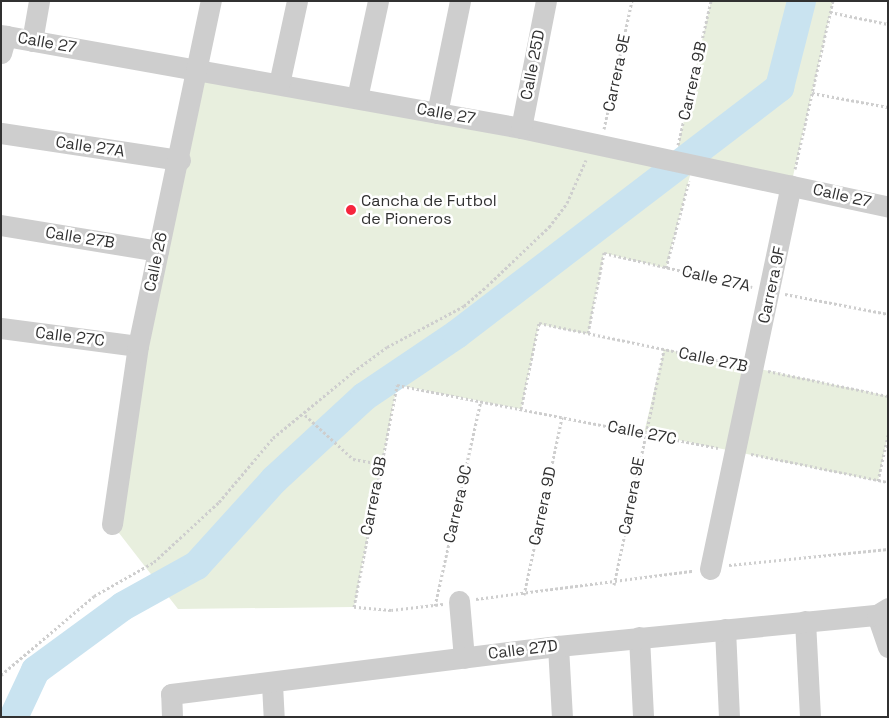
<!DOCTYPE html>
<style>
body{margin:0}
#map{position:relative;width:889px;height:718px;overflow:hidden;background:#fff;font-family:"Space Grotesk",sans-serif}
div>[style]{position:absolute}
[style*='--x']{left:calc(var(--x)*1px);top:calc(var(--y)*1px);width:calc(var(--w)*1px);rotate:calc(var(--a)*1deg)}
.green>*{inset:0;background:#e8efde}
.river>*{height:29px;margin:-14.5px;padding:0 14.5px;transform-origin:14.5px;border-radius:14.5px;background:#c9e3f0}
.path>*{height:3px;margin-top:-1.5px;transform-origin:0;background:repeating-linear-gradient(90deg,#cecece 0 2.5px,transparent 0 5px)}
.minor>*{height:21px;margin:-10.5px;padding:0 10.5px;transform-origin:10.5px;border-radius:10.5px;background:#cecece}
.dots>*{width:14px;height:14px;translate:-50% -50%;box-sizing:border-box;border:2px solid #fff;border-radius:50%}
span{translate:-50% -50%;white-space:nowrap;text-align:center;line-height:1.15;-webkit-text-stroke:5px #fff;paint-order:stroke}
.street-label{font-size:16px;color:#313131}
.poi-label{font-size:16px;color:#313131}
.left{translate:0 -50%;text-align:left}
.frame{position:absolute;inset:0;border:2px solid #313131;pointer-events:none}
</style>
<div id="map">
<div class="green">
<i style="clip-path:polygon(711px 1px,833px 1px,791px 185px,693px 164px,666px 268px,604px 253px,588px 334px,539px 324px,521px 409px,397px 385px,354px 607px,178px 609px,112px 524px,198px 69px,675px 160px)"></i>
<i style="clip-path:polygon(664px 349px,888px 396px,888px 435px,878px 481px,644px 433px)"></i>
</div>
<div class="river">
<i style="--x:13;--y:717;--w:52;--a:-64.9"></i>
<i style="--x:35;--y:670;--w:108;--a:-36.3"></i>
<i style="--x:122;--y:606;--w:85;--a:-29"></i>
<i style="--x:196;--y:565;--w:116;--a:-47.8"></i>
<i style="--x:274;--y:479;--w:122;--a:-42.7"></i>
<i style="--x:364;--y:396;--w:111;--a:-34"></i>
<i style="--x:456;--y:334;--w:407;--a:-37.4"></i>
<i style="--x:779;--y:87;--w:89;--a:-75.7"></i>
</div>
<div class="path">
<i style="--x:830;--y:12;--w:59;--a:11.7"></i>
<i style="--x:812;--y:93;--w:77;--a:10.4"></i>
<i style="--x:604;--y:129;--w:131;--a:-77.7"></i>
<i style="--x:678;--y:145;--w:148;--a:-77.1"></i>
<i style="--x:795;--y:169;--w:172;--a:-77.3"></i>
<i style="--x:666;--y:268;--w:90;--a:-75.2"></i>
<i style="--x:785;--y:294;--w:105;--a:11"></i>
<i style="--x:588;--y:333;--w:82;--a:-78.7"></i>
<i style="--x:604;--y:253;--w:152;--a:12.9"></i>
<i style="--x:768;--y:371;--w:123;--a:11.8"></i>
<i style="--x:521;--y:409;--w:88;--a:-78.2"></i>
<i style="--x:539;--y:323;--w:200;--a:11.8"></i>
<i style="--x:305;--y:415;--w:65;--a:42.5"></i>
<i style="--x:353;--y:459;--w:27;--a:10"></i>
<i style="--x:751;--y:454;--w:140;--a:11.6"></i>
<i style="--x:878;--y:481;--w:47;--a:-77.7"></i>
<i style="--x:729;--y:565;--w:160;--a:-5.7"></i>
<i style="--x:614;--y:585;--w:241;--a:-78"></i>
<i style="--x:524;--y:595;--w:182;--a:-77.9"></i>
<i style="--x:476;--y:599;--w:219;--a:-7.4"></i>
<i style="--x:443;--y:604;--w:52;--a:173.4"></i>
<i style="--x:391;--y:610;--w:37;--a:-175"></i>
<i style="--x:354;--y:607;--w:226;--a:-79"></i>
<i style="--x:397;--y:385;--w:327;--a:11.1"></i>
<i style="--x:435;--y:606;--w:210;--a:-77.4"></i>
<i style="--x:1;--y:675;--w:122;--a:-40.3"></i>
<i style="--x:94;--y:596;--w:69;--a:-29.5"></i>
<i style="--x:154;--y:562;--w:88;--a:-42.7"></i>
<i style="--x:219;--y:502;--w:84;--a:-49.8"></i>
<i style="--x:273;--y:438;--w:104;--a:-39.5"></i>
<i style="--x:353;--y:372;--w:42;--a:-36.3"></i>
<i style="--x:387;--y:347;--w:87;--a:-28"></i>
<i style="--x:464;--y:306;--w:30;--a:-41"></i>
<i style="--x:487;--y:286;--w:86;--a:-43.6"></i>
<i style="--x:549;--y:227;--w:30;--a:-53"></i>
<i style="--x:567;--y:203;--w:47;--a:-66.2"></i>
</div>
<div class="minor">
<i style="--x:1;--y:35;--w:528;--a:10.14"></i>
<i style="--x:521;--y:128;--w:375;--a:12.1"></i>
<i style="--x:32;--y:41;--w:41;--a:-80.1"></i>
<i style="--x:1;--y:53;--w:18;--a:-74"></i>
<i style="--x:279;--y:84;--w:85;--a:-77.8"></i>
<i style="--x:357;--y:98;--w:99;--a:-77.8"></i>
<i style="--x:437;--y:113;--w:114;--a:-78.4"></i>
<i style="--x:521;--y:128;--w:129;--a:-78.9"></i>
<i style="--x:1;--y:133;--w:181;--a:8.6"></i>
<i style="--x:1;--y:225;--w:159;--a:9.4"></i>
<i style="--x:1;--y:328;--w:138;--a:7.5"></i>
<i style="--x:112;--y:524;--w:180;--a:-81.7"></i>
<i style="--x:138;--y:346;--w:353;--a:-78.1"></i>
<i style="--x:710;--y:569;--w:392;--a:-78.1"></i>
<i style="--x:459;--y:601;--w:57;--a:85"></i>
<i style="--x:877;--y:615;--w:34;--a:71"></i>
<i style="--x:805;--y:621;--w:96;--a:87"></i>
<i style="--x:725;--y:629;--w:88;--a:87.4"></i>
<i style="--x:639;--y:637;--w:80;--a:87.1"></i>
<i style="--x:558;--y:646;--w:71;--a:86.8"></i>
<i style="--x:272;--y:684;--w:33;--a:87"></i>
<i style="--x:172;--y:717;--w:23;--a:-92"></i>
<i style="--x:171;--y:694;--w:390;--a:-7.1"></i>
<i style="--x:558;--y:646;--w:321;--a:-5.6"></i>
<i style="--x:877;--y:615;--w:13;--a:-32"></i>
</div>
<div class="dots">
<i style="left:351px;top:210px;background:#f6253d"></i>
</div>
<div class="street-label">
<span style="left:47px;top:43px;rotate:10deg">Calle 27</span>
<span style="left:533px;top:65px;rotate:-79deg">Calle 25D</span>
<span style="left:617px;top:73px;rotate:-78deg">Carrera 9E</span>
<span style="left:693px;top:81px;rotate:-77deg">Carrera 9B</span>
<span style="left:446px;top:114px;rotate:10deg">Calle 27</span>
<span style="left:90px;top:147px;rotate:8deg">Calle 27A</span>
<span style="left:842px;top:196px;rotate:13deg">Calle 27</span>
<span style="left:80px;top:238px;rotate:9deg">Calle 27B</span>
<span style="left:156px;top:262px;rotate:-78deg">Calle 26</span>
<span style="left:716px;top:279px;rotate:13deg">Calle 27A</span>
<span style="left:772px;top:285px;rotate:-78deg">Carrera 9F</span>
<span style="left:70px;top:337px;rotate:7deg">Calle 27C</span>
<span style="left:713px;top:360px;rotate:12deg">Calle 27B</span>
<span style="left:642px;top:433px;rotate:11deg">Calle 27C</span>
<span style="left:374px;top:496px;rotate:-79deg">Carrera 9B</span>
<span style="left:632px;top:496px;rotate:-79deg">Carrera 9E</span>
<span style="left:458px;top:504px;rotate:-77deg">Carrera 9C</span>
<span style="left:543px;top:506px;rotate:-78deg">Carrera 9D</span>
<span style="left:523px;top:650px;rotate:-7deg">Calle 27D</span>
</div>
<div class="poi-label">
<span class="left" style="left:361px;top:210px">Cancha de Futbol<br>de Pioneros</span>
</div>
<div class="frame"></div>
</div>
